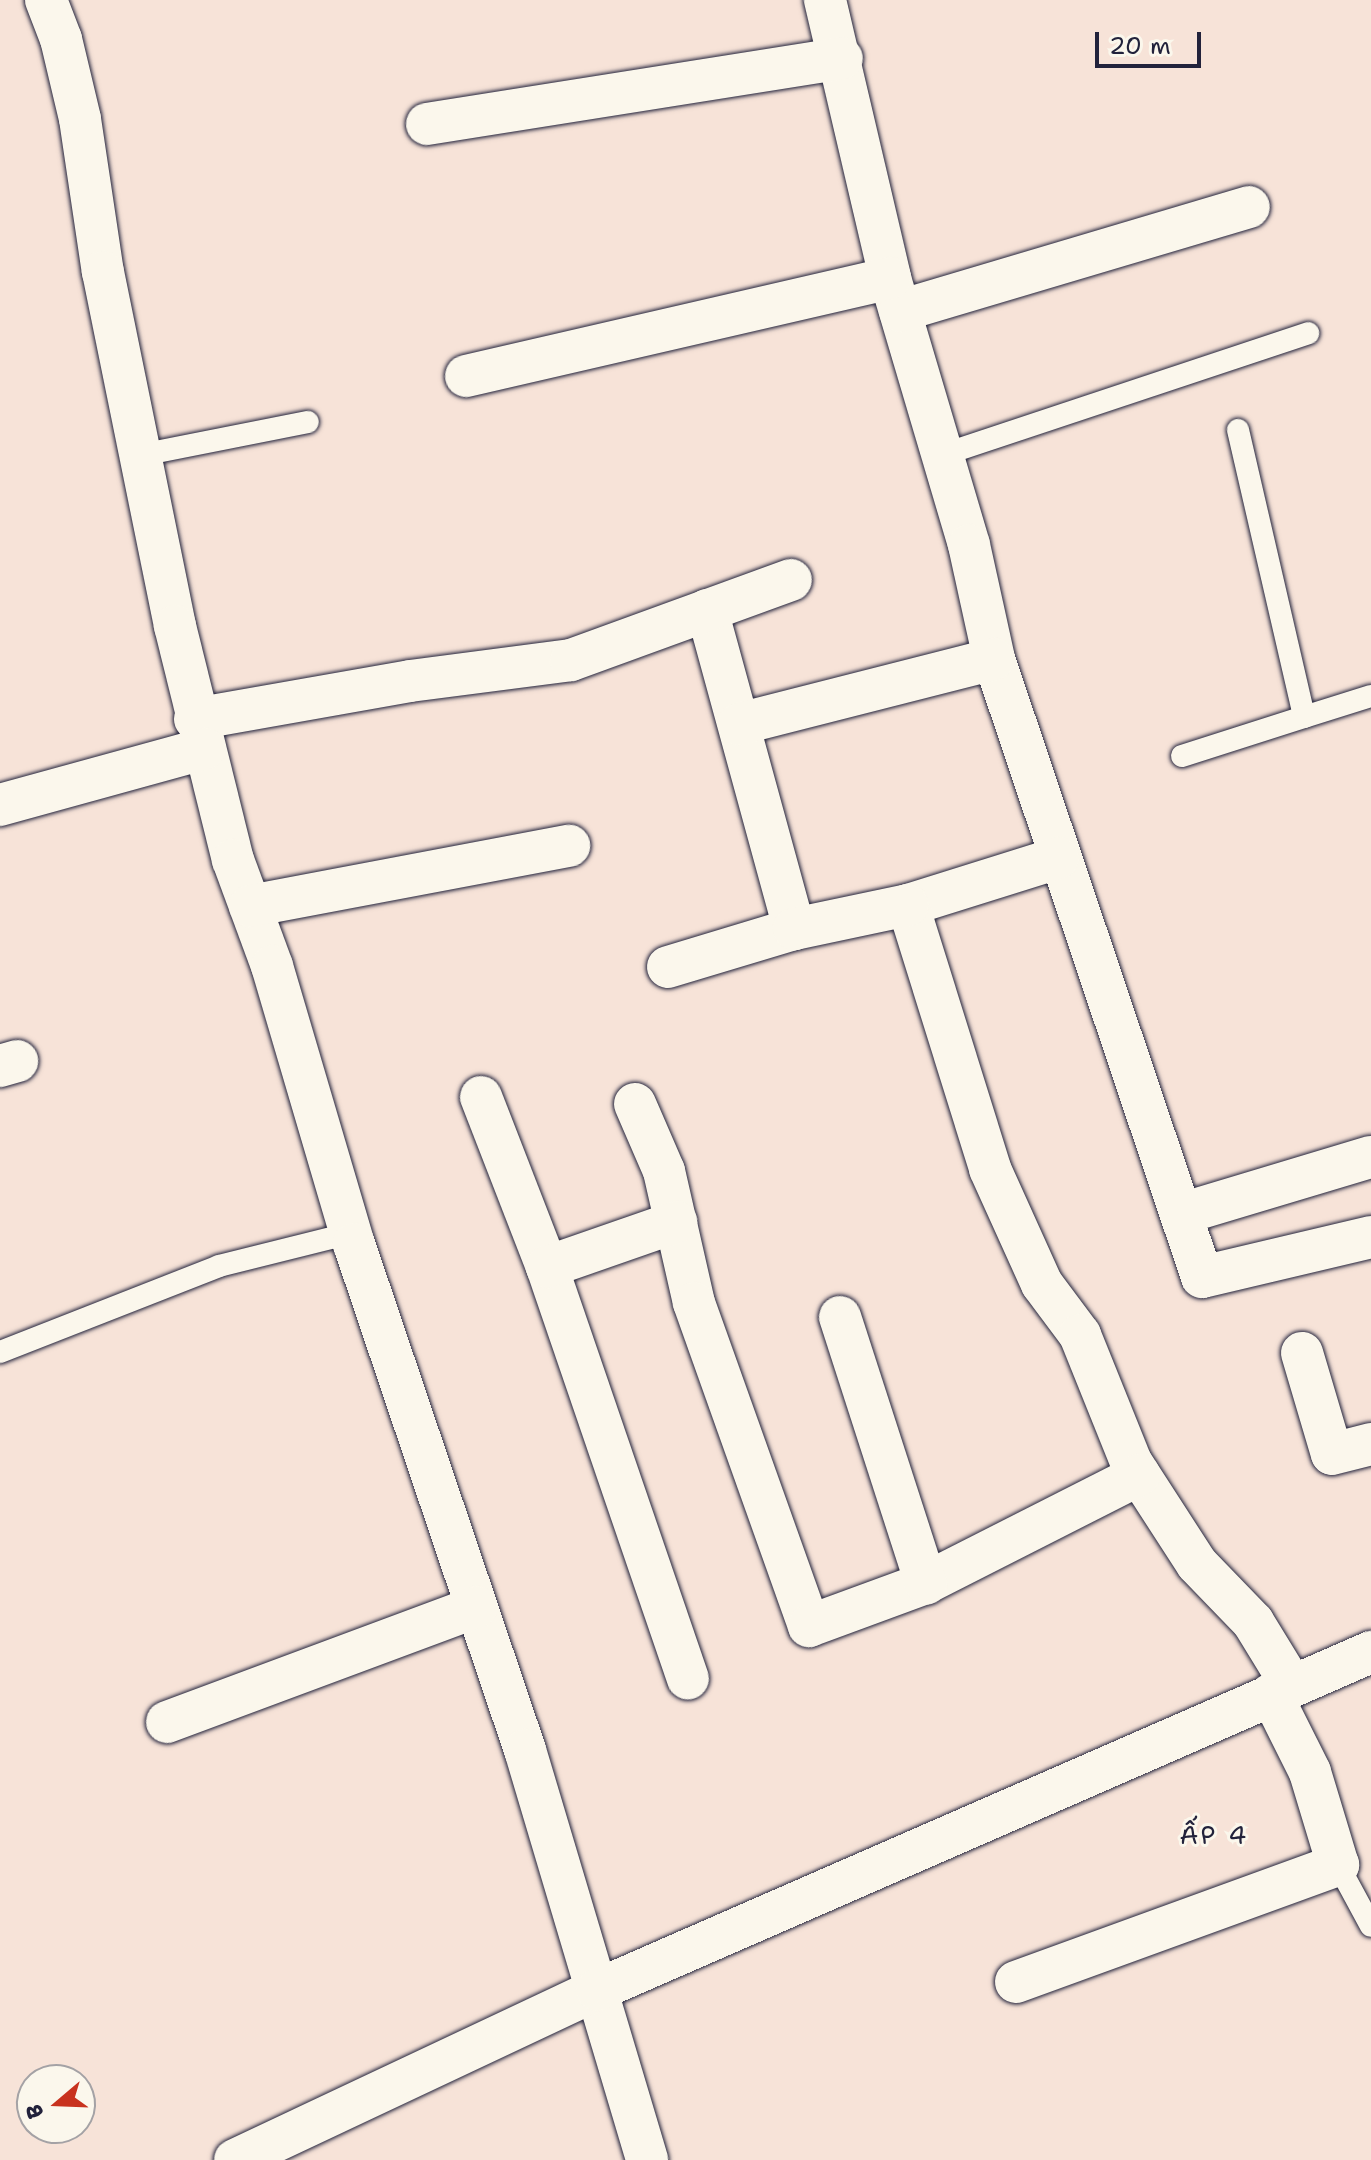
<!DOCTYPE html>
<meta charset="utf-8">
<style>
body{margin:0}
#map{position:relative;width:1371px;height:2160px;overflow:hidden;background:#f7e3d8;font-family:"Shantell Sans",sans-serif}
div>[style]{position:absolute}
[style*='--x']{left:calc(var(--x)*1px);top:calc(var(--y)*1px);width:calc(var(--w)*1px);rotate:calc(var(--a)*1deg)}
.roads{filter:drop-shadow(0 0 2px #22223b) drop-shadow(0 0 2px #22223b)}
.lane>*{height:22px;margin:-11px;padding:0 11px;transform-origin:11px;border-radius:11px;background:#fbf7ec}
.street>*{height:42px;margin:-21px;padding:0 21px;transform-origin:21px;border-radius:21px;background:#fbf7ec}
span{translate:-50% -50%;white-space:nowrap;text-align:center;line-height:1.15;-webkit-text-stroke:6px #fbf7ec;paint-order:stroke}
.neighbourhood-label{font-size:26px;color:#22223b;letter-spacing:2px}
.north{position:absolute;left:16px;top:2064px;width:80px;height:80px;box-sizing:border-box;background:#fbf7ec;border:2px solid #a4a2a5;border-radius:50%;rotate:251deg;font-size:22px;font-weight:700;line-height:32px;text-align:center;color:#22223b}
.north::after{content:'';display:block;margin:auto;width:28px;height:36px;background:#c8321e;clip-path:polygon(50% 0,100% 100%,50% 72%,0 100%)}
.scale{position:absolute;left:1095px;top:32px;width:106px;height:36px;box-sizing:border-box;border:4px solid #22223b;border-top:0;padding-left:10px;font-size:24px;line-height:28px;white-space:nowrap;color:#22223b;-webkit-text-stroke:6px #fbf7ec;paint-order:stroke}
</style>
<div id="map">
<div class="roads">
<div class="lane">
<i style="--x:1238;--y:430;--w:294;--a:77"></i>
<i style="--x:1304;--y:717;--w:70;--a:-17.4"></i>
<i style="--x:141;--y:455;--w:170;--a:-11.2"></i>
<i style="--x:942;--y:455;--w:386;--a:-18.4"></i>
<i style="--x:1182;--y:756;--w:128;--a:-17.7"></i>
<i style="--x:0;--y:1352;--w:235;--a:-21.4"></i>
<i style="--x:219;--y:1266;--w:136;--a:-14"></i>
<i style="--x:1338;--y:1865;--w:69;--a:61.6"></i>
</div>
<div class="street">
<i style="--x:46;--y:0;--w:42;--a:69"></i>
<i style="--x:61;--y:39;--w:82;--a:76.6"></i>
<i style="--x:80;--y:119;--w:155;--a:81.5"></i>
<i style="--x:103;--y:272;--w:361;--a:78.5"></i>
<i style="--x:175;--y:626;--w:241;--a:76.1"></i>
<i style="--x:233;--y:860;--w:113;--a:69.8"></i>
<i style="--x:272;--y:966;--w:290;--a:73.6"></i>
<i style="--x:354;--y:1244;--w:534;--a:71.33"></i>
<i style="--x:525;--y:1750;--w:428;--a:73.4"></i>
<i style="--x:825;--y:0;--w:285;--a:76.8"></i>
<i style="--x:890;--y:278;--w:278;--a:73.5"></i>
<i style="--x:969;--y:545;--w:117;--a:77.6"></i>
<i style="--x:994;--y:659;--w:652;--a:71.4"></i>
<i style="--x:1202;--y:1277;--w:174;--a:-13.3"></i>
<i style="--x:427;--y:124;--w:420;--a:-9"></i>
<i style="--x:900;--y:311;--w:364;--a:-16.6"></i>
<i style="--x:466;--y:376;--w:435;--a:-13"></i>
<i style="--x:707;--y:610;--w:331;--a:74.7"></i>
<i style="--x:195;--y:719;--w:218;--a:-10"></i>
<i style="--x:410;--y:681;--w:162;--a:-7.4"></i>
<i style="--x:571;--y:660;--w:234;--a:-20"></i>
<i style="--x:739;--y:724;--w:263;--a:-14.3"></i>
<i style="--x:0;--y:805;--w:212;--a:-15.4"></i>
<i style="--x:1058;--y:858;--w:157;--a:162.6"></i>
<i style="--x:908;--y:905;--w:276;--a:72.7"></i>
<i style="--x:990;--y:1169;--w:126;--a:65.7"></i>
<i style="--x:1042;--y:1284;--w:64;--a:53.3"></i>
<i style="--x:1080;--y:1335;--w:137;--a:68.1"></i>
<i style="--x:1131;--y:1462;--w:121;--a:57.1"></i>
<i style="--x:1197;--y:1564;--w:81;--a:46"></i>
<i style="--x:1253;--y:1622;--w:73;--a:58.5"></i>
<i style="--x:250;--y:906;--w:325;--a:-10.7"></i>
<i style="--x:668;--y:967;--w:132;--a:-16.8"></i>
<i style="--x:794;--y:929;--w:116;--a:-11.9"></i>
<i style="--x:0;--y:1066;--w:18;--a:-16"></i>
<i style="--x:481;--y:1097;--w:182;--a:68.8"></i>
<i style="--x:547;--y:1267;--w:435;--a:71.1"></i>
<i style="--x:635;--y:1104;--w:73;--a:66.6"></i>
<i style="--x:664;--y:1171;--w:135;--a:77.2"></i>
<i style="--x:694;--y:1303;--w:343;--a:70.4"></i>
<i style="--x:809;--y:1626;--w:125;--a:-20.2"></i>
<i style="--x:926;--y:1583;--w:239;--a:-26.9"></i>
<i style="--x:1184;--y:1213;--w:195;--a:-16.7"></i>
<i style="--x:547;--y:1267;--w:137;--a:-19.2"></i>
<i style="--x:840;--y:1317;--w:280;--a:72.1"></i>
<i style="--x:1302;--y:1353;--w:105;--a:73.5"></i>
<i style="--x:1332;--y:1454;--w:40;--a:-14.4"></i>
<i style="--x:167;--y:1722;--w:330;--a:-20.4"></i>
<i style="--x:1016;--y:1982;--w:343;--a:-20"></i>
<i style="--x:1338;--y:1865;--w:97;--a:-106.8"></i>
<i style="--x:1310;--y:1772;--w:87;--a:-116.6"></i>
<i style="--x:235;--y:2160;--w:400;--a:-25.2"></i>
<i style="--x:597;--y:1990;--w:845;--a:-23.59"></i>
</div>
</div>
<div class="neighbourhood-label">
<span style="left:1214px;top:1835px">ẤP 4</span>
</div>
<div class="north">B</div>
<div class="scale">20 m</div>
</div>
